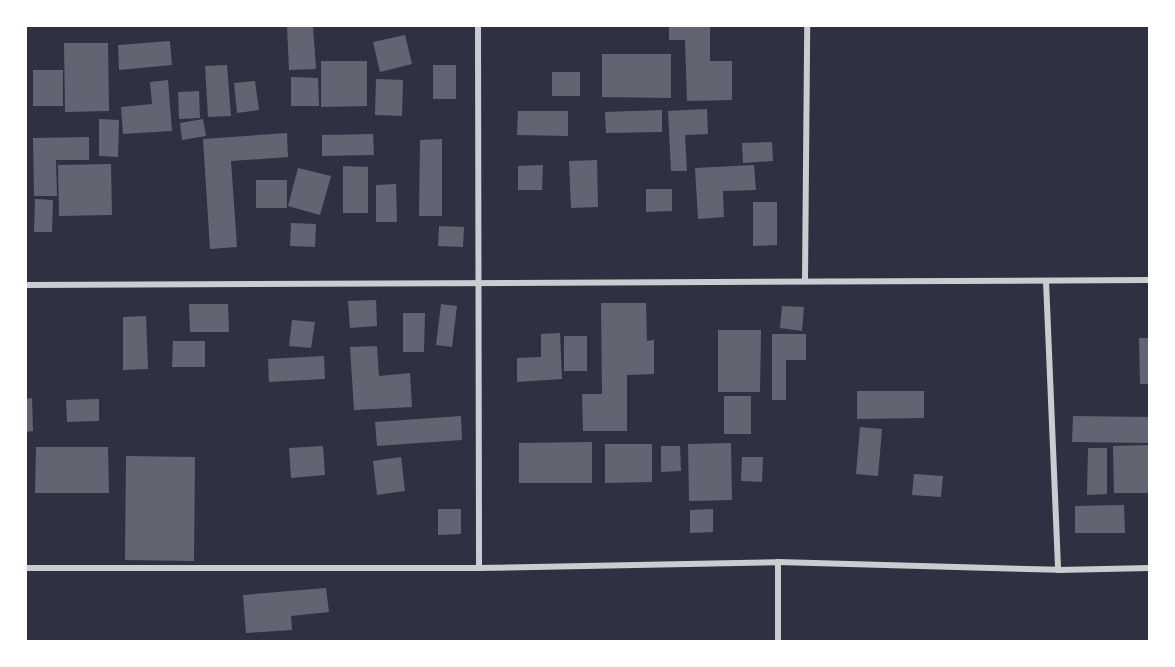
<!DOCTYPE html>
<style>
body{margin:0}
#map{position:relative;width:1175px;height:667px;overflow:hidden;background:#2d3142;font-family:Inter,sans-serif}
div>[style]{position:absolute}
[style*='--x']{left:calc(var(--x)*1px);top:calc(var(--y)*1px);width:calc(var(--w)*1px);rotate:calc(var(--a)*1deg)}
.building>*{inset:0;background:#626471}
.minor>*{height:6px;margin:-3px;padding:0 3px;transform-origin:3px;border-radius:3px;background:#caccd0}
span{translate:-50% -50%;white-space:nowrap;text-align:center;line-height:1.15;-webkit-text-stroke:6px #fff;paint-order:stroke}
.frame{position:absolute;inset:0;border:27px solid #fff;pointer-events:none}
</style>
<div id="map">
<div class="building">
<i style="clip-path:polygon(287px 26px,313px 26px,316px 69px,289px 70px)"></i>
<i style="clip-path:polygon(669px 26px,710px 26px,710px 61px,732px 61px,732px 100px,687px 101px,685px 40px,669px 40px)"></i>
<i style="clip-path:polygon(405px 35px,412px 64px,380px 72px,373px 42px)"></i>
<i style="clip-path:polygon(170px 41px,172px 65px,119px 70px,118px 45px)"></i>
<i style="clip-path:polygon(64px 43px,108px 43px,109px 111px,65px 112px)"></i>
<i style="clip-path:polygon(602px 54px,671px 54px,671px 98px,602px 97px)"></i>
<i style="clip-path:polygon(321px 61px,367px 61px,367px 106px,321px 107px)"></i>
<i style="clip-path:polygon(227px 65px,231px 116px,208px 117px,205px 66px)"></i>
<i style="clip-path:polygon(433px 65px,456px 65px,456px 99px,433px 99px)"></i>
<i style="clip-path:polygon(33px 70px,63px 70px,63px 106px,33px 106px)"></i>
<i style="clip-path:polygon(552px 72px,580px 72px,580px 96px,552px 96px)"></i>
<i style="clip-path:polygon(291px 77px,318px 78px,319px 106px,291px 106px)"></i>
<i style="clip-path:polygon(376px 79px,403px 80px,402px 116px,375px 115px)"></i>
<i style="clip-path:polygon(168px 80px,172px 131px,123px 134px,121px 107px,152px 104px,150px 82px)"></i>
<i style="clip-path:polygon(255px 81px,259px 110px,237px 113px,234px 83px)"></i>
<i style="clip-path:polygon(199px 91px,200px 118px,179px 119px,178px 92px)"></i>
<i style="clip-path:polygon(707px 109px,708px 134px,685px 135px,687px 171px,671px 171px,668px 111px)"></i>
<i style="clip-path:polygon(662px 110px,662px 132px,606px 133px,605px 112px)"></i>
<i style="clip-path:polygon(518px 111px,568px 111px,568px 136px,517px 135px)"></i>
<i style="clip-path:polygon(99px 119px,119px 120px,118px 157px,99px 156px)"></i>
<i style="clip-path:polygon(203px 119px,206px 136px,182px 140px,180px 123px)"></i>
<i style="clip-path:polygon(287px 133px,288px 157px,231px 161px,237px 247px,210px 249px,203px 139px)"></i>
<i style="clip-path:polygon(373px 134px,374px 155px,322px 156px,322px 135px)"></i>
<i style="clip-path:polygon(89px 137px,89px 160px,56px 160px,57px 196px,34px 196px,33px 138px)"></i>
<i style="clip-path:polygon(442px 139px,442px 216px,419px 216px,420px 140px)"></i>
<i style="clip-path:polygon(772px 142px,773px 161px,743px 163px,742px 143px)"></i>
<i style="clip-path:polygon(597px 160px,598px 207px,571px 208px,569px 161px)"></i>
<i style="clip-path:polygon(111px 164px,112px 215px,59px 216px,58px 165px)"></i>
<i style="clip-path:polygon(543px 165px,542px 190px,518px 190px,518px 166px)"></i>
<i style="clip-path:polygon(754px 165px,756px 190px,723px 191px,724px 217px,698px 219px,695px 168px)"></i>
<i style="clip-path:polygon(343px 166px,368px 167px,368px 213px,343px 213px)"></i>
<i style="clip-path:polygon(298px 168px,331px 176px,320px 215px,288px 206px)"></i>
<i style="clip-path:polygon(256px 180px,287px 180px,287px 208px,256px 208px)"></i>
<i style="clip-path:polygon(396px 184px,397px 222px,376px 222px,376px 185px)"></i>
<i style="clip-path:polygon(646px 189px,672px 189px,672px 211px,646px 212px)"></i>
<i style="clip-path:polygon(35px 199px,53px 200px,52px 232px,34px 232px)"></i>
<i style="clip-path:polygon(753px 202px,777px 202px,777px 245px,753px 246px)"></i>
<i style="clip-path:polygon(291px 223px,316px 224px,315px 247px,290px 246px)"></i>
<i style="clip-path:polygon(439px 226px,464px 227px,463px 247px,438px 246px)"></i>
<i style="clip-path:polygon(376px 300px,377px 326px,350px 328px,348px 301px)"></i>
<i style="clip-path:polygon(601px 303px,646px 303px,647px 341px,654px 340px,654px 374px,627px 375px,627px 431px,583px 431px,582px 394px,602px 394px)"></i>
<i style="clip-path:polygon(189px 304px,228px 304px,229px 332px,190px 332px)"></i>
<i style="clip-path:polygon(441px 304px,457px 306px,452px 347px,436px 345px)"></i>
<i style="clip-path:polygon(782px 306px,804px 307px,802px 331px,780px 328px)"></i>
<i style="clip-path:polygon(403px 313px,425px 313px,424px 352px,403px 352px)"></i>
<i style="clip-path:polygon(146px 316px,148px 369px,123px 370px,123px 317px)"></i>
<i style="clip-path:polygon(292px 320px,315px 322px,311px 348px,289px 346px)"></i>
<i style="clip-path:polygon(718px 330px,761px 330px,760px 392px,718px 392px)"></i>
<i style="clip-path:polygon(560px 333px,562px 379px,517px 382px,517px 358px,541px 357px,541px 334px)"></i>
<i style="clip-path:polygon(772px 334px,806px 334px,806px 360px,786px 360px,786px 400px,772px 400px)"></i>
<i style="clip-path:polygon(564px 336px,587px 336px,587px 371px,564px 371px)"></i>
<i style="clip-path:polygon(1139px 338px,1150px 338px,1150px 384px,1140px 384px)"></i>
<i style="clip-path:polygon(173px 341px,205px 341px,205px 367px,172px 367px)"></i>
<i style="clip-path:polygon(377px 346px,379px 376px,410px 373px,412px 407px,354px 410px,350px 347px)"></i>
<i style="clip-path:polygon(324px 356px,325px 379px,269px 382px,268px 359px)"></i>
<i style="clip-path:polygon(857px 391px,924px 391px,924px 418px,857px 419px)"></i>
<i style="clip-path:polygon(724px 396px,751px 396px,751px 434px,724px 434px)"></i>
<i style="clip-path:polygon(32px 398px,33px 431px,26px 432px,26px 399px)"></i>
<i style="clip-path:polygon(99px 399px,99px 421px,67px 422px,66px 400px)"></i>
<i style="clip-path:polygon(461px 416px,462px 440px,377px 446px,375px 422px)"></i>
<i style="clip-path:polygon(1073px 416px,1150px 417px,1150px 443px,1072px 442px)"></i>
<i style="clip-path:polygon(860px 427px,882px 429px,878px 476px,856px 474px)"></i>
<i style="clip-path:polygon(592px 442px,592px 483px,519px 483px,519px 443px)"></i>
<i style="clip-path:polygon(731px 443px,732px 500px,689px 501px,688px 444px)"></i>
<i style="clip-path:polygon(605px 444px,652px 444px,652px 482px,605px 483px)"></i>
<i style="clip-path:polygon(1150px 445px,1150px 493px,1114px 493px,1113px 446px)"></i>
<i style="clip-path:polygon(323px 446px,325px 475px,291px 478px,289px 448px)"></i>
<i style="clip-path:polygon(661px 446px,680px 446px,681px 471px,661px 472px)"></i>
<i style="clip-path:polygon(36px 447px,108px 447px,109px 493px,35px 493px)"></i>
<i style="clip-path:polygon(1088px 448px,1107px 448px,1107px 494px,1087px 495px)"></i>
<i style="clip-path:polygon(126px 456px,195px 457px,194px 561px,125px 560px)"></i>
<i style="clip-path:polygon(401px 457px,405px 491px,377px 495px,373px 461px)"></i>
<i style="clip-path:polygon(742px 457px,763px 457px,762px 482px,741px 481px)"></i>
<i style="clip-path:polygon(914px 474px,943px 476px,941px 497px,912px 495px)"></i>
<i style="clip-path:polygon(1124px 505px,1125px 533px,1075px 533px,1075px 506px)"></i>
<i style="clip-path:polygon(438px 509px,461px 509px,461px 534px,438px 535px)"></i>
<i style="clip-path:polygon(713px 509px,713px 532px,690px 533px,690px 510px)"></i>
<i style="clip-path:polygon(326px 588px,329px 612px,291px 616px,292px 630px,246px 633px,243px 595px)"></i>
</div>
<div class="minor">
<i style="--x:478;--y:26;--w:542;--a:89.89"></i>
<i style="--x:805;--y:280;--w:254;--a:-89.5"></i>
<i style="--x:1046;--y:281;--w:289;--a:87.6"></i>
<i style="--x:26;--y:285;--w:1124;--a:-0.25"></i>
<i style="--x:778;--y:562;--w:80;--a:90"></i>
<i style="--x:26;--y:568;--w:453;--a:0"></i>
<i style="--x:479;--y:568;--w:299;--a:-1.1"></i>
<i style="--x:778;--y:562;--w:280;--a:1.6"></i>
<i style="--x:1058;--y:570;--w:92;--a:-1.2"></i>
</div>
<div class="frame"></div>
</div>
